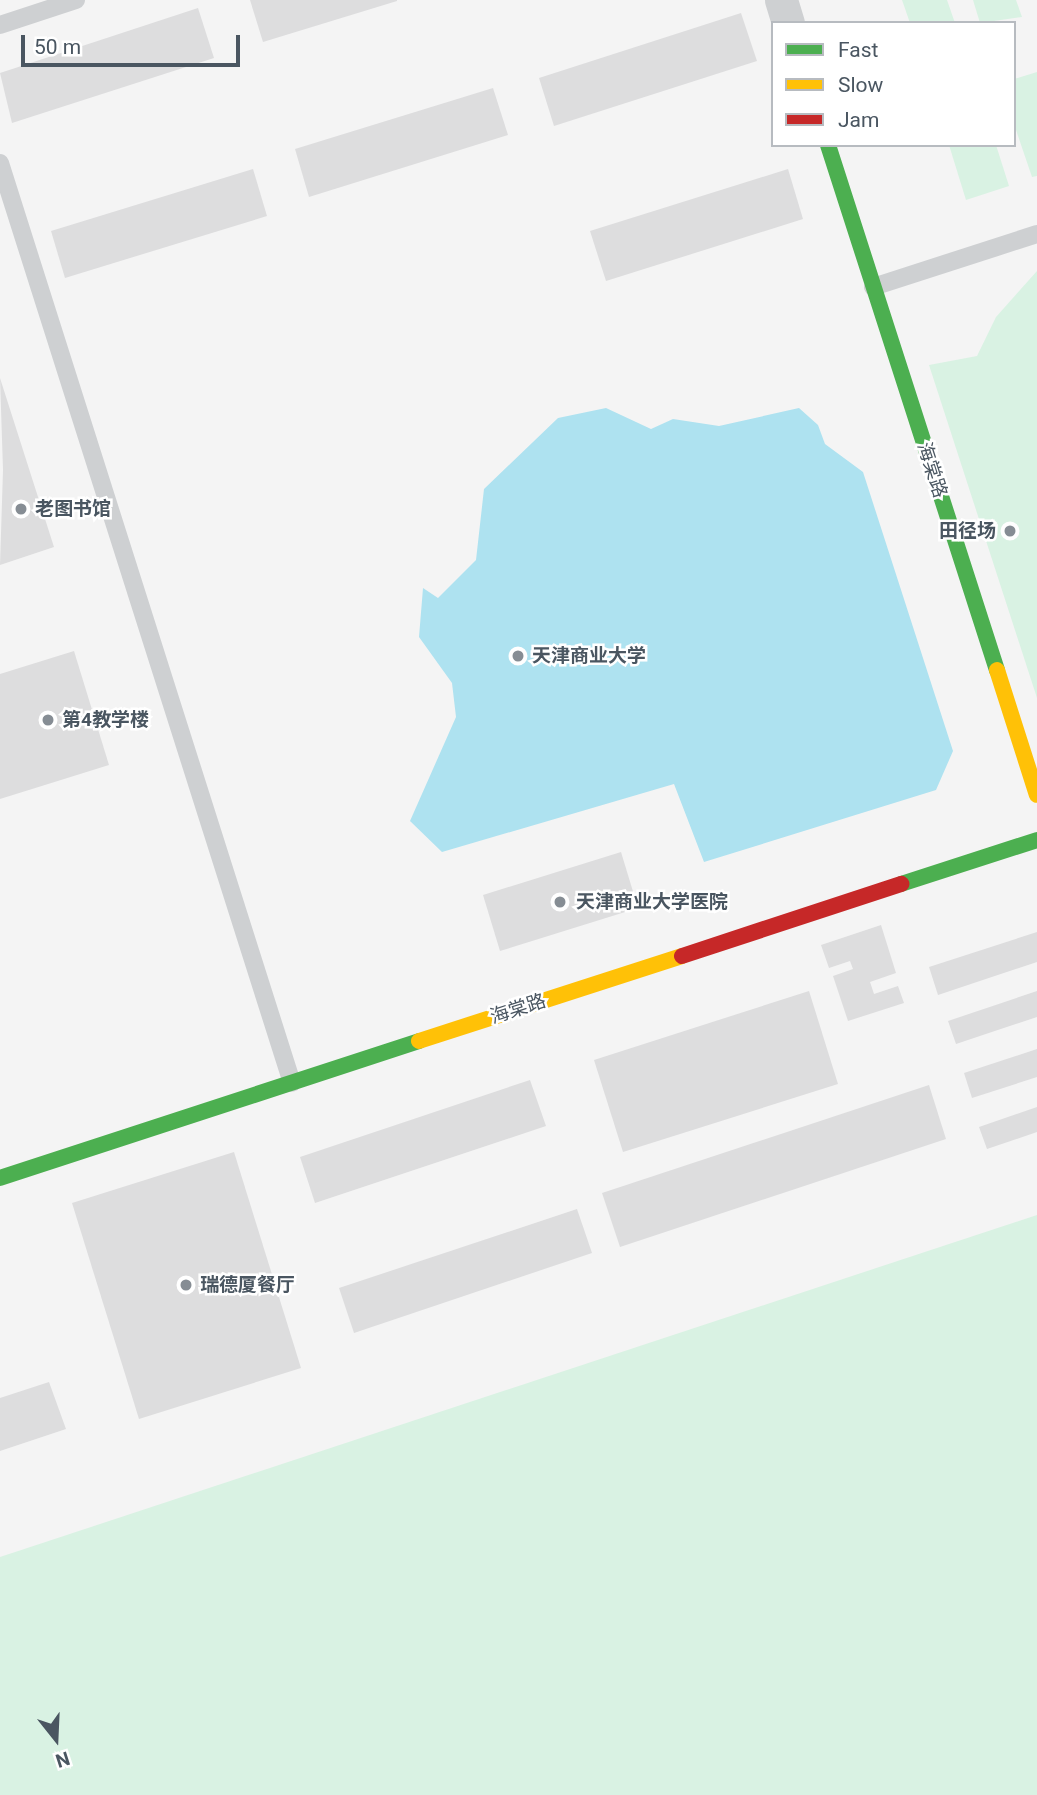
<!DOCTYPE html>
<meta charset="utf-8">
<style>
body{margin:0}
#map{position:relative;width:1037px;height:1795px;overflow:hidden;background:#f4f4f4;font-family:Roboto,"Noto Sans SC",sans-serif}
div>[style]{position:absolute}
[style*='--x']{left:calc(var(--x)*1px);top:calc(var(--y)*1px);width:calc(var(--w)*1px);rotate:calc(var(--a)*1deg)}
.green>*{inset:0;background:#d9f2e3}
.water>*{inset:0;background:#aee2f0}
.building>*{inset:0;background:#ddddde}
.lane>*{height:18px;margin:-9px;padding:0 9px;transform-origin:9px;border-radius:9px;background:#ced0d2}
.street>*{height:33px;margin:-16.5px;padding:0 16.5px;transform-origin:16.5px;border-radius:16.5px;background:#ced0d2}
.fast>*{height:16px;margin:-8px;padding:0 8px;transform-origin:8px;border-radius:8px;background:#4caf50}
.slow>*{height:16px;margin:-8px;padding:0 8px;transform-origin:8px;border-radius:8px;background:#ffc107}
.jam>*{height:16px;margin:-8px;padding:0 8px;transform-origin:8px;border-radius:8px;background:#c62828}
.dots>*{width:19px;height:19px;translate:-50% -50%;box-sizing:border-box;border:4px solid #fff;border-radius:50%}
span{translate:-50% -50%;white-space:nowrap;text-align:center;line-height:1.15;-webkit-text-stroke:5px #fff;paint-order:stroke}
.street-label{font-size:19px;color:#4a5661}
.poi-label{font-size:19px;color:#4a5661;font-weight:700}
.left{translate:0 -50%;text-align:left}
.right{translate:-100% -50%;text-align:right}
.legend{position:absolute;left:771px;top:21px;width:245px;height:126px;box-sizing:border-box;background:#fff;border:2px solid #b7bbc0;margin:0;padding:9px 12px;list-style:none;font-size:21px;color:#4a5661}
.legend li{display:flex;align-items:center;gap:14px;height:35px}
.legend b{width:35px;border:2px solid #b7bbc0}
.north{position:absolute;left:21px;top:1704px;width:70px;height:70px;-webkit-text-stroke:5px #fff;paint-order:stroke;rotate:162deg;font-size:19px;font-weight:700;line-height:28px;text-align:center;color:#4a5661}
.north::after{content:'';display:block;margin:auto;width:24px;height:32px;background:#4a5661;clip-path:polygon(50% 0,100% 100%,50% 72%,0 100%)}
.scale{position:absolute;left:21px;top:35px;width:219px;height:32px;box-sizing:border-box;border:4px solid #4a5661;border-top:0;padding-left:9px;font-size:21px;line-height:24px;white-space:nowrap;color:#4a5661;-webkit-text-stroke:5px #fff;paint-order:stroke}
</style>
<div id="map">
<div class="green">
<i style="clip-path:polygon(902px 0,947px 0,955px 23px,910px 23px)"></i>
<i style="clip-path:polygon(973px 0,1016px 0,1022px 17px,980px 23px)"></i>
<i style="clip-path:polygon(1037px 72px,1037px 176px,1032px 177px,1014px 124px,1014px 79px)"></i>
<i style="clip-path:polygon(949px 145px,996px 145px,1009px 186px,966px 200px)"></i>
<i style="clip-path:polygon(1037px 271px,1037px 698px,929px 365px,977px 356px,996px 317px)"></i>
<i style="clip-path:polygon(1037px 1215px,1037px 1795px,0 1795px,0 1557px)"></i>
</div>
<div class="water">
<i style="clip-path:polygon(606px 408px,651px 429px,673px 419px,719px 426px,799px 408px,818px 425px,825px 444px,863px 472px,953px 751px,936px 790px,704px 862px,674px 784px,442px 852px,410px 821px,456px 717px,452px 683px,419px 637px,423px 588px,438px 598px,476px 560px,484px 489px,558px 418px)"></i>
</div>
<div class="building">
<i style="clip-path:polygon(250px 0,397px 0,397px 1px,263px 42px)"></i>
<i style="clip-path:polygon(198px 8px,214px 58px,12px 123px,0 73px)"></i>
<i style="clip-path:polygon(741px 13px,757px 61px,554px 126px,539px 78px)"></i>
<i style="clip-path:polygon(493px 88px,508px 135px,309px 197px,295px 149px)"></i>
<i style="clip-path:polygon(253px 169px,267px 216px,65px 278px,51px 231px)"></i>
<i style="clip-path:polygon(788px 169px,803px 219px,606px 281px,590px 231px)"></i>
<i style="clip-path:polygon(0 378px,54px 547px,0 565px,3px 470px)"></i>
<i style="clip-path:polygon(74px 651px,109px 765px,0 799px,0 674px)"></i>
<i style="clip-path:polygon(621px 852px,638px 908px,500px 951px,483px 895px)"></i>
<i style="clip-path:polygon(881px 925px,896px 973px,870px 982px,874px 994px,898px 986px,904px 1003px,848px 1021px,833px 976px,853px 969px,850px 961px,829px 968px,821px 945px)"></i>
<i style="clip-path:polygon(1037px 932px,1037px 962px,938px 995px,929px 967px)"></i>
<i style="clip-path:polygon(809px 991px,838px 1084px,623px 1152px,594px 1060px)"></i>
<i style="clip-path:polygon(1037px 991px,1037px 1017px,956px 1044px,948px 1021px)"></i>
<i style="clip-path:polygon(1037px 1049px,1037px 1077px,972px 1098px,964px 1073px)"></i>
<i style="clip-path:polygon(530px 1080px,546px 1126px,315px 1203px,300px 1157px)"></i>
<i style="clip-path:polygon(929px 1085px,946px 1139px,620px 1247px,602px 1193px)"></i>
<i style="clip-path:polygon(1037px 1107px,1037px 1132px,987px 1149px,979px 1127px)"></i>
<i style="clip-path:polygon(234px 1152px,301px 1368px,139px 1419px,72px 1203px)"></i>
<i style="clip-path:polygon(577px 1209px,592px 1253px,354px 1333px,339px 1288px)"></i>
<i style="clip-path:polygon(49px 1382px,66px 1429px,0 1451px,0 1398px)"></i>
</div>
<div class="lane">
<i style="--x:0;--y:25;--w:80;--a:-18.2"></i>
<i style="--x:0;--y:163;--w:965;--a:72.39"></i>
<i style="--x:873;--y:287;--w:172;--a:-17.9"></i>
</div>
<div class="street">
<i style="--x:781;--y:0;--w:24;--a:73"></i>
</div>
<div class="fast">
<i style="--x:828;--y:145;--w:552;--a:72.16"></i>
<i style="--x:901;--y:884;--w:143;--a:-17.9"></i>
<i style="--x:0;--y:1178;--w:441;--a:-18.1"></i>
</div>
<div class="slow">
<i style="--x:997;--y:670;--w:131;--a:72.3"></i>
<i style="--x:419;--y:1041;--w:276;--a:-17.9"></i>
</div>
<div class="jam">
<i style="--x:682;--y:956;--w:231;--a:-18.2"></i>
</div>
<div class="dots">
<i style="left:21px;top:509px;background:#868d94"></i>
<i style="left:1010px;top:531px;background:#868d94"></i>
<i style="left:518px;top:656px;background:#868d94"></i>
<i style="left:48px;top:720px;background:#868d94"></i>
<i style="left:560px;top:902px;background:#868d94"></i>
<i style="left:186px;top:1285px;background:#868d94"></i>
</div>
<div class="street-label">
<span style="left:932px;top:470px;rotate:72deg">海棠路</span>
<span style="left:518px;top:1009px;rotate:-18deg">海棠路</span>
</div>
<div class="poi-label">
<span class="left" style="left:35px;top:509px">老图书馆</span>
<span class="right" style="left:996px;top:531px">田径场</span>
<span class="left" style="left:532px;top:656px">天津商业大学</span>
<span class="left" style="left:62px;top:720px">第4教学楼</span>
<span class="left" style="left:576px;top:902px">天津商业大学医院</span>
<span class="left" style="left:200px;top:1285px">瑞德厦餐厅</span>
</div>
<ul class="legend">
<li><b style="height:9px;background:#4caf50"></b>Fast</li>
<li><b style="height:9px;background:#ffc107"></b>Slow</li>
<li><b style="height:9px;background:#c62828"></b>Jam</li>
</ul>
<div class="north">N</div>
<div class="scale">50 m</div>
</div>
